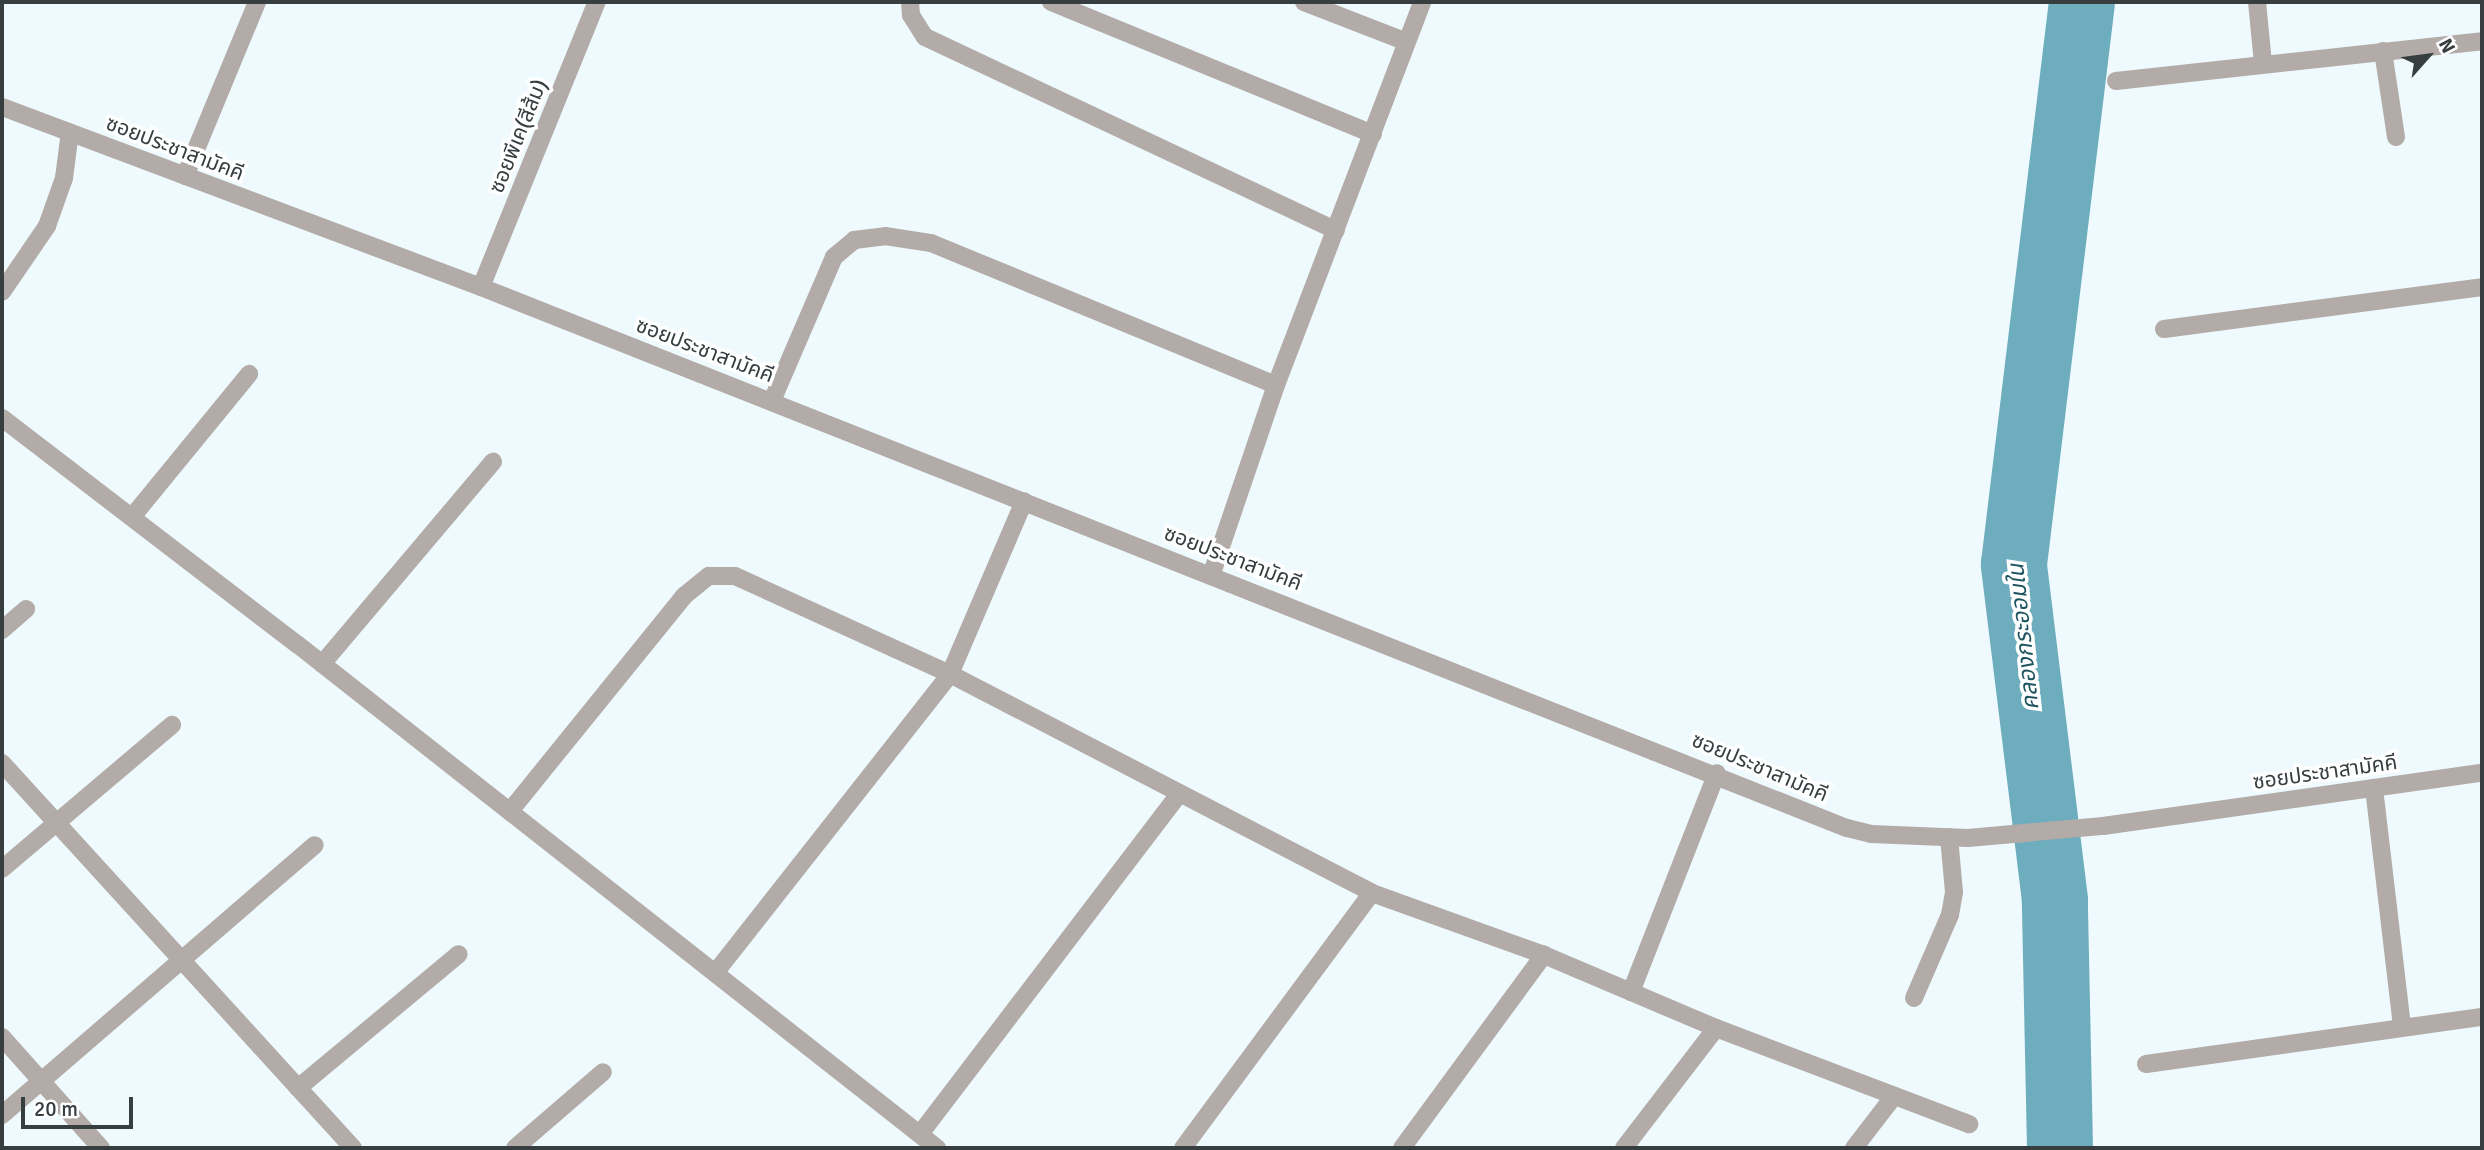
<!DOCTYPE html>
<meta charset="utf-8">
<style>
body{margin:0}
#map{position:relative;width:2484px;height:1150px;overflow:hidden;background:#eefafd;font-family:Signika,"Noto Sans Thai",sans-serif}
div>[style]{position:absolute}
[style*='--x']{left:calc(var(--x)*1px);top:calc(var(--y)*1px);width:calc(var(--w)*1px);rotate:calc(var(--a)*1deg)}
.river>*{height:66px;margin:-33px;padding:0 33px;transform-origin:33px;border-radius:33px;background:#6eadbd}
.minor>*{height:18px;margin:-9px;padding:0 9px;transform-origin:9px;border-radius:9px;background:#b2aba7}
span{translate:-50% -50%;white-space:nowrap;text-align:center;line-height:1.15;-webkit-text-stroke:7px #fff;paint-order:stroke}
.street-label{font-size:21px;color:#363e40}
.water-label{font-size:23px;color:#1e5460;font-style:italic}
.frame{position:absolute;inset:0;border:4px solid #363e40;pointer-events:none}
.north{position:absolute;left:2393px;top:21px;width:70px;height:70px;-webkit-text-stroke:5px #fff;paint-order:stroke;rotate:62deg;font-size:19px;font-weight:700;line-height:28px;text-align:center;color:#363e40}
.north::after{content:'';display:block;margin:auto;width:24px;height:32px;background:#363e40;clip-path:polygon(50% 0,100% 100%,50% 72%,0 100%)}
.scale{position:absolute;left:21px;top:1097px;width:112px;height:32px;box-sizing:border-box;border:4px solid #363e40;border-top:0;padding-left:9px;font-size:21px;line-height:24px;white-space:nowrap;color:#363e40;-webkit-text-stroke:5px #fff;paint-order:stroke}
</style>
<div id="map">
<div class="river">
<i style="--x:2060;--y:1148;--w:248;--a:-91.2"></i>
<i style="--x:2055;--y:900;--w:338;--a:-97"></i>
<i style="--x:2014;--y:564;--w:566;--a:-83.1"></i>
</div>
<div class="minor">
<i style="--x:910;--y:2;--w:13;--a:86"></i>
<i style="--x:911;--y:15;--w:26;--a:58"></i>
<i style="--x:925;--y:37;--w:454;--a:25.2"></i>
<i style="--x:1051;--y:2;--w:348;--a:22.3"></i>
<i style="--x:1304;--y:2;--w:110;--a:21.2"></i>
<i style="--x:2257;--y:2;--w:61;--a:84.4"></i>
<i style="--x:2383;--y:51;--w:87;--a:81.4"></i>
<i style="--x:2116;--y:81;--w:368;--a:-6.2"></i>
<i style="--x:2;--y:107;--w:512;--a:20.6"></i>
<i style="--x:481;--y:287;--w:1469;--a:21.61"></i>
<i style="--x:1847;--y:828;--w:25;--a:14"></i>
<i style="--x:1871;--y:834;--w:97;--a:2.4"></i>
<i style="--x:1968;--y:838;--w:136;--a:-5.1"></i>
<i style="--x:2103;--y:826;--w:383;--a:-8"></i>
<i style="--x:185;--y:176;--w:188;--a:-67.5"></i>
<i style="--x:481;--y:287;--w:308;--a:-67.9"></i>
<i style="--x:2;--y:292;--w:80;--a:-55.7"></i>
<i style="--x:47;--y:226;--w:51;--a:-70.5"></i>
<i style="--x:64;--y:178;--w:46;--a:-82.6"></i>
<i style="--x:2164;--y:329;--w:321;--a:-7.5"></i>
<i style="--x:772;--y:401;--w:157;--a:-66.7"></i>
<i style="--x:834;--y:257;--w:26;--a:-40"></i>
<i style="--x:854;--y:240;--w:31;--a:-7"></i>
<i style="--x:885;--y:236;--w:47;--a:8.7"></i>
<i style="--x:931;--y:243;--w:373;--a:22.4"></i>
<i style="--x:2;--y:418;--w:372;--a:37.5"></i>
<i style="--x:297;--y:644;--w:815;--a:38.22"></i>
<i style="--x:132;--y:517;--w:185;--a:-50.7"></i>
<i style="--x:1212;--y:573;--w:199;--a:-71.2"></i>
<i style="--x:1276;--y:385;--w:410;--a:-69.1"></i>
<i style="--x:2;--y:630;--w:32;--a:-41"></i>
<i style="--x:322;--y:664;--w:265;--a:-49.8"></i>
<i style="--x:2;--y:763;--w:521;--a:47.64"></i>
<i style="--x:2374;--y:788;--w:239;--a:83.3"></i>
<i style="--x:510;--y:811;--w:277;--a:-51"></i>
<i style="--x:684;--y:596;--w:32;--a:-39"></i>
<i style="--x:709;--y:576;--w:26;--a:0"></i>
<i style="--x:735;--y:576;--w:236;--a:24.5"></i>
<i style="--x:950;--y:674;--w:475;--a:27.4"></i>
<i style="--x:1372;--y:893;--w:183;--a:19.8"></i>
<i style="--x:1544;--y:955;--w:187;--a:23"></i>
<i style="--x:1716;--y:1028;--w:271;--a:20.8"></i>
<i style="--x:2;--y:869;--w:223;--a:-40.3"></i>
<i style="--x:715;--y:973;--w:380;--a:-51.8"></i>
<i style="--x:950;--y:674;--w:188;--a:-66.8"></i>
<i style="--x:1631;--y:992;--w:235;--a:-68.6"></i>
<i style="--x:1914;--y:998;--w:90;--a:-66.6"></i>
<i style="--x:1950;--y:915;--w:23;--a:-80"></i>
<i style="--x:1954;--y:892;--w:55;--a:-95.2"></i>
<i style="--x:2;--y:1037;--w:149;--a:48.3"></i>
<i style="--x:2146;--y:1064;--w:339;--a:-8"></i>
<i style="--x:298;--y:1088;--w:209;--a:-39.8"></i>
<i style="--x:2;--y:1115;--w:413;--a:-40.8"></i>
<i style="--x:920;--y:1134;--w:427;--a:-52.7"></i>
<i style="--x:515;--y:1148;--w:116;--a:-40.8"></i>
<i style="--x:1183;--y:1148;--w:317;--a:-53.5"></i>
<i style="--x:1402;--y:1148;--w:240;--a:-53.7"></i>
<i style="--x:1624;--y:1148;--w:151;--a:-52.5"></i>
<i style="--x:1854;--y:1148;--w:66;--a:-52.4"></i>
</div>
<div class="street-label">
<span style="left:518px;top:136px;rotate:-68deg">ซอยพีเค(สีส้ม)</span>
<span style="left:175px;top:148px;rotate:21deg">ซอยประชาสามัคคี</span>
<span style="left:705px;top:350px;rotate:21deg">ซอยประชาสามัคคี</span>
<span style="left:1233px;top:558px;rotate:21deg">ซอยประชาสามัคคี</span>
<span style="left:1760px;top:767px;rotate:23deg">ซอยประชาสามัคคี</span>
<span style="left:2325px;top:772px;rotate:-8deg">ซอยประชาสามัคคี</span>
</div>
<div class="water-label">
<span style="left:2024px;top:637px;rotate:-96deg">คลองกระออมใน</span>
</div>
<div class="frame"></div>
<div class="north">N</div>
<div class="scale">20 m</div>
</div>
